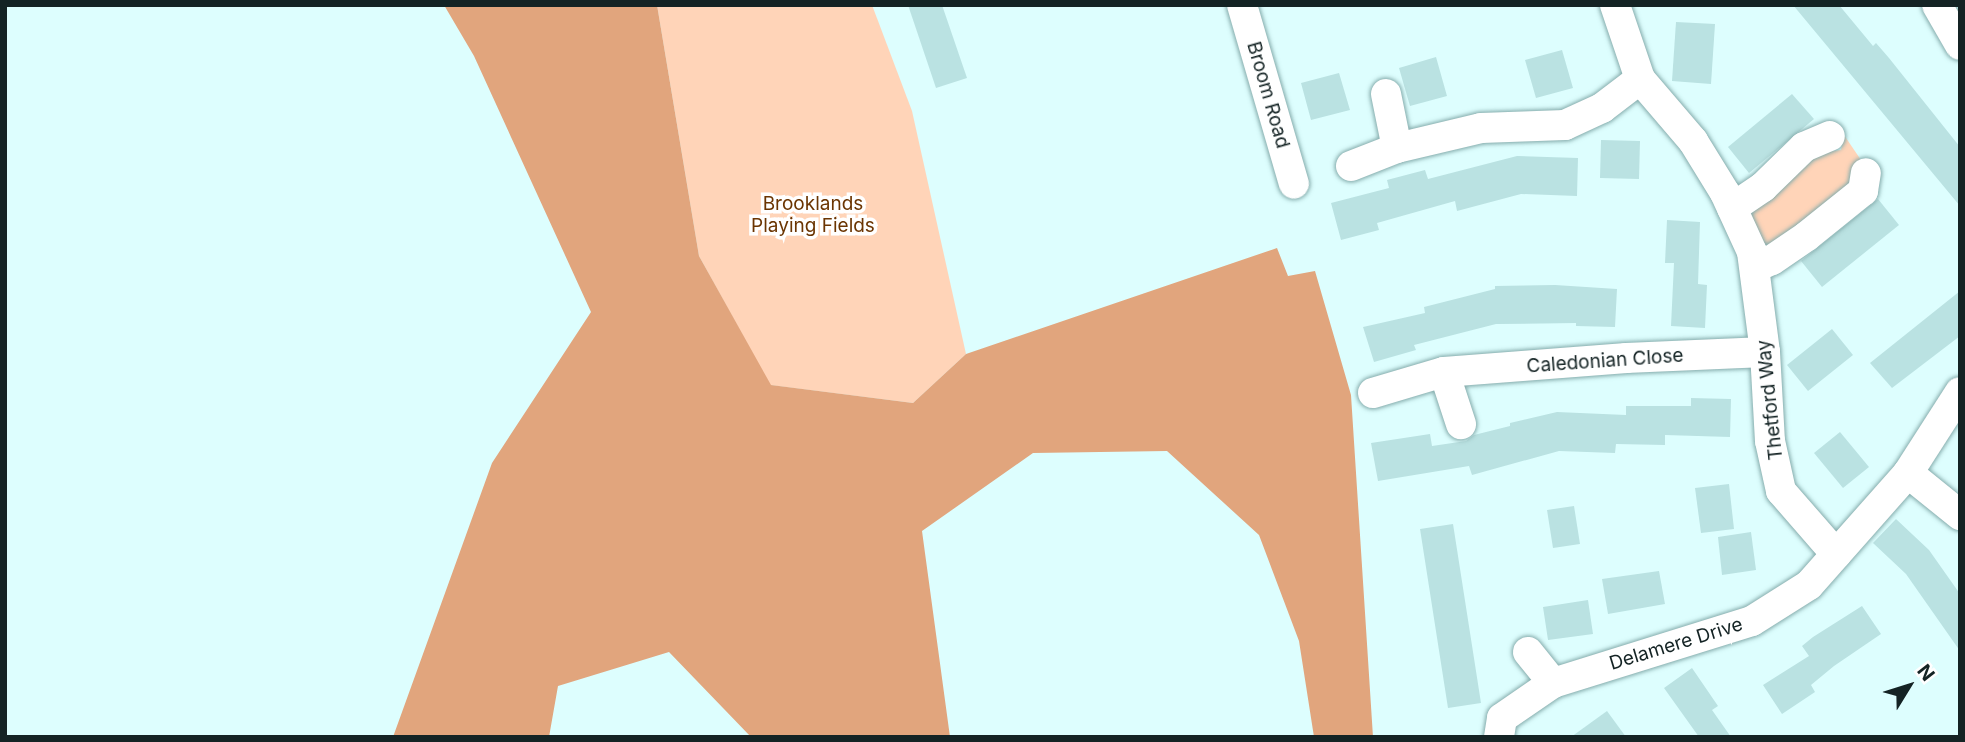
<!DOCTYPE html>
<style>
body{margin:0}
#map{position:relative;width:1965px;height:742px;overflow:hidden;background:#ddfefe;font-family:Inter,sans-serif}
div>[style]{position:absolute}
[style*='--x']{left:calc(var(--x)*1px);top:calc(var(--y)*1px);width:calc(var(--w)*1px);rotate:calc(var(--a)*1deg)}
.green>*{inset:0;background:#ffd4b8}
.forest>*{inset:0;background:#e1a57d}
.building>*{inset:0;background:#bae2e2}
.roads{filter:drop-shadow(0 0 2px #85acac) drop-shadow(0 0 2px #85acac)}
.minor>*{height:30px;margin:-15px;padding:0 15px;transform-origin:15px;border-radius:15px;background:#fff}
span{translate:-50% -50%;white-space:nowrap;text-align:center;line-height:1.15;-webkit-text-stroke:7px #fff;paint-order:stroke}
.street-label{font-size:19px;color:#142324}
.park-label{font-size:19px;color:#6b3502}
.frame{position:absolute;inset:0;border:7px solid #142324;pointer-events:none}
.north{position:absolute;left:1874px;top:651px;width:70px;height:70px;-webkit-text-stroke:5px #fff;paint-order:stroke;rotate:52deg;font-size:19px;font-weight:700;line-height:28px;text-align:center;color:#142324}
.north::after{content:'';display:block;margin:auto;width:24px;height:32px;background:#142324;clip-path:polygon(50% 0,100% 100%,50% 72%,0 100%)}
</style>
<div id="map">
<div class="green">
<i style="clip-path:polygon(657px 5px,872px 5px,912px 111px,966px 354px,913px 403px,770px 385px,699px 256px)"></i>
<i style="clip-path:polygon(1844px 135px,1863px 163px,1857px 181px,1765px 256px,1749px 212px,1792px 172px,1822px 152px,1841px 150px)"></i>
</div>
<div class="forest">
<i style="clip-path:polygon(444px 5px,657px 5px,699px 256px,771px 385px,913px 403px,966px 354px,1277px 248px,1288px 276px,1315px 271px,1351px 395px,1373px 737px,1314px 737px,1299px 641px,1259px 535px,1167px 451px,1033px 453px,922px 531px,950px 737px,751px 737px,669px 652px,558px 686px,549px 737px,393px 737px,492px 463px,591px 312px,474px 56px)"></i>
</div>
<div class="building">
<i style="clip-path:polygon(908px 5px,942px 5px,967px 78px,936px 88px)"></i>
<i style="clip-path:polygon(1793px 5px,1839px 5px,1873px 46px,1876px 43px,1889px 58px,1960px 147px,1960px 206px)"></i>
<i style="clip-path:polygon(1676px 22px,1715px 24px,1711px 84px,1672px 81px)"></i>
<i style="clip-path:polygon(1562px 50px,1573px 88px,1536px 98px,1525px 60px)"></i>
<i style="clip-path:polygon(1436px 57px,1447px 96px,1410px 106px,1399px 68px)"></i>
<i style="clip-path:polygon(1339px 73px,1350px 110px,1311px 120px,1301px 83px)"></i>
<i style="clip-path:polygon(1792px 94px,1814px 119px,1749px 173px,1728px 147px)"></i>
<i style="clip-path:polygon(1601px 140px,1640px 141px,1639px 179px,1600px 178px)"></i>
<i style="clip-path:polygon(1517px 156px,1578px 158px,1577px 196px,1521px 194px,1457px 211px,1455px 201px,1377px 223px,1379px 230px,1341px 240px,1331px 203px,1389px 188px,1387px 180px,1425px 170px,1428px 179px)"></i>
<i style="clip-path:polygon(1878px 199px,1899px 225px,1822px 287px,1801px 261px)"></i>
<i style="clip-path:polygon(1667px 220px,1700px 222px,1698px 284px,1707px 285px,1705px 328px,1671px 326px,1674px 263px,1665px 263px)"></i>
<i style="clip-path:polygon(1555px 285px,1617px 289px,1615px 327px,1576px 326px,1576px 323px,1496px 324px,1414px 345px,1416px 350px,1374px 362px,1363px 327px,1425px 313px,1424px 307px,1495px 289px,1495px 286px)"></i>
<i style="clip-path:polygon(1960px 291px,1960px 336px,1892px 388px,1870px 363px)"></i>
<i style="clip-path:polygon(1832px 329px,1853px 355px,1808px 391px,1787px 365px)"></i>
<i style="clip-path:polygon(1691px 398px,1731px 399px,1730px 437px,1665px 435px,1665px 445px,1616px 444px,1615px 453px,1559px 451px,1472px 475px,1469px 466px,1378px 481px,1371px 443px,1430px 434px,1432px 446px,1466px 441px,1474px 435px,1510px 426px,1510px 423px,1557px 412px,1626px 415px,1626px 406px,1691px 406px)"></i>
<i style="clip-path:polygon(1840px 432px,1869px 467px,1843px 488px,1814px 453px)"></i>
<i style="clip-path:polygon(1729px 484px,1734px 529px,1701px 533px,1695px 488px)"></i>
<i style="clip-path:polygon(1574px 506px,1580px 544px,1553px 548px,1547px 510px)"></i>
<i style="clip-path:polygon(1896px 519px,1929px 550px,1960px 594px,1960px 651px,1906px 574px,1873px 543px)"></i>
<i style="clip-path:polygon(1453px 524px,1481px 703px,1448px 708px,1420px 529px)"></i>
<i style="clip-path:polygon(1751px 532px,1756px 570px,1722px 575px,1718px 537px)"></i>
<i style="clip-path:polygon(1659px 571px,1665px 604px,1608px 614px,1602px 579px)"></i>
<i style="clip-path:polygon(1588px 600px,1593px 634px,1548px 640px,1543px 607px)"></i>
<i style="clip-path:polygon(1862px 606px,1881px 634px,1834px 666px,1811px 685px,1815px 692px,1782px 714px,1763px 685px,1809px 656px,1802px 646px,1813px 637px)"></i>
<i style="clip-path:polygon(1692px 668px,1718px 706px,1712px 710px,1731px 737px,1699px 737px,1664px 688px)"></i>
<i style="clip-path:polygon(1607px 711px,1626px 737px,1571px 737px)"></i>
</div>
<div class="roads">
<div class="minor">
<i style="--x:1242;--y:5;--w:186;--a:73.8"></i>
<i style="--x:1615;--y:5;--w:78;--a:71.3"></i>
<i style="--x:1640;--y:79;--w:82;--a:49.5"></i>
<i style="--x:1693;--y:141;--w:61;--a:58.4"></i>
<i style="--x:1725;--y:193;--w:65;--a:65.4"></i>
<i style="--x:1752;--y:252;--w:101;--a:82.6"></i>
<i style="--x:1765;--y:352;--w:89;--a:86.8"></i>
<i style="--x:1770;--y:441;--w:51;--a:77.6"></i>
<i style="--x:1781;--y:491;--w:84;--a:48.9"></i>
<i style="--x:1937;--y:5;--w:46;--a:60.1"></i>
<i style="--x:1386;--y:94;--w:55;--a:78.5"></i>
<i style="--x:1351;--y:166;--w:49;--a:-21.4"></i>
<i style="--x:1397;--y:148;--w:86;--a:-13.4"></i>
<i style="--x:1481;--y:128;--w:84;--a:-2"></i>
<i style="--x:1565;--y:125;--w:41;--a:-24.7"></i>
<i style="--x:1602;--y:108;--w:48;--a:-37.3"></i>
<i style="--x:1732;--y:208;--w:37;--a:-34"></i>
<i style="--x:1763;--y:187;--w:57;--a:-44.3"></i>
<i style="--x:1804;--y:147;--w:28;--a:-23"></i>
<i style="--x:1756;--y:267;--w:17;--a:-24"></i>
<i style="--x:1772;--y:260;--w:42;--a:-34.4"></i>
<i style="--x:1807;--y:236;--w:72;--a:-38.8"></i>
<i style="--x:1863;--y:191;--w:18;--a:-81"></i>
<i style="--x:1444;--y:372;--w:55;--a:71.9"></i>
<i style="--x:1373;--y:393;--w:74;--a:-16.5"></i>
<i style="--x:1444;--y:372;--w:183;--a:-4.4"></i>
<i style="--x:1626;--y:358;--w:139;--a:-2.5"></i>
<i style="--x:1908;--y:473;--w:67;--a:38.9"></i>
<i style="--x:1528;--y:652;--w:40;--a:51"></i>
<i style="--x:1499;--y:737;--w:19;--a:-81"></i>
<i style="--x:1502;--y:718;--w:62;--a:-34.5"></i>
<i style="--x:1553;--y:683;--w:208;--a:-17.3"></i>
<i style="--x:1752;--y:621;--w:67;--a:-32.3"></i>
<i style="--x:1809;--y:585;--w:149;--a:-48.5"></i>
<i style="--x:1908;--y:473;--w:96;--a:-57.3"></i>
</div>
</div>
<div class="street-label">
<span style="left:1268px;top:95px;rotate:74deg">Broom Road</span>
<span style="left:1605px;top:361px;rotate:-4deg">Caledonian Close</span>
<span style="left:1770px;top:400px;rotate:-96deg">Thetford Way</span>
<span style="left:1676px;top:644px;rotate:-17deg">Delamere Drive</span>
</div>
<div class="park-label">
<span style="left:813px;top:215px">Brooklands<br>Playing Fields</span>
</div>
<div class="frame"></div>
<div class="north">N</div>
</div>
